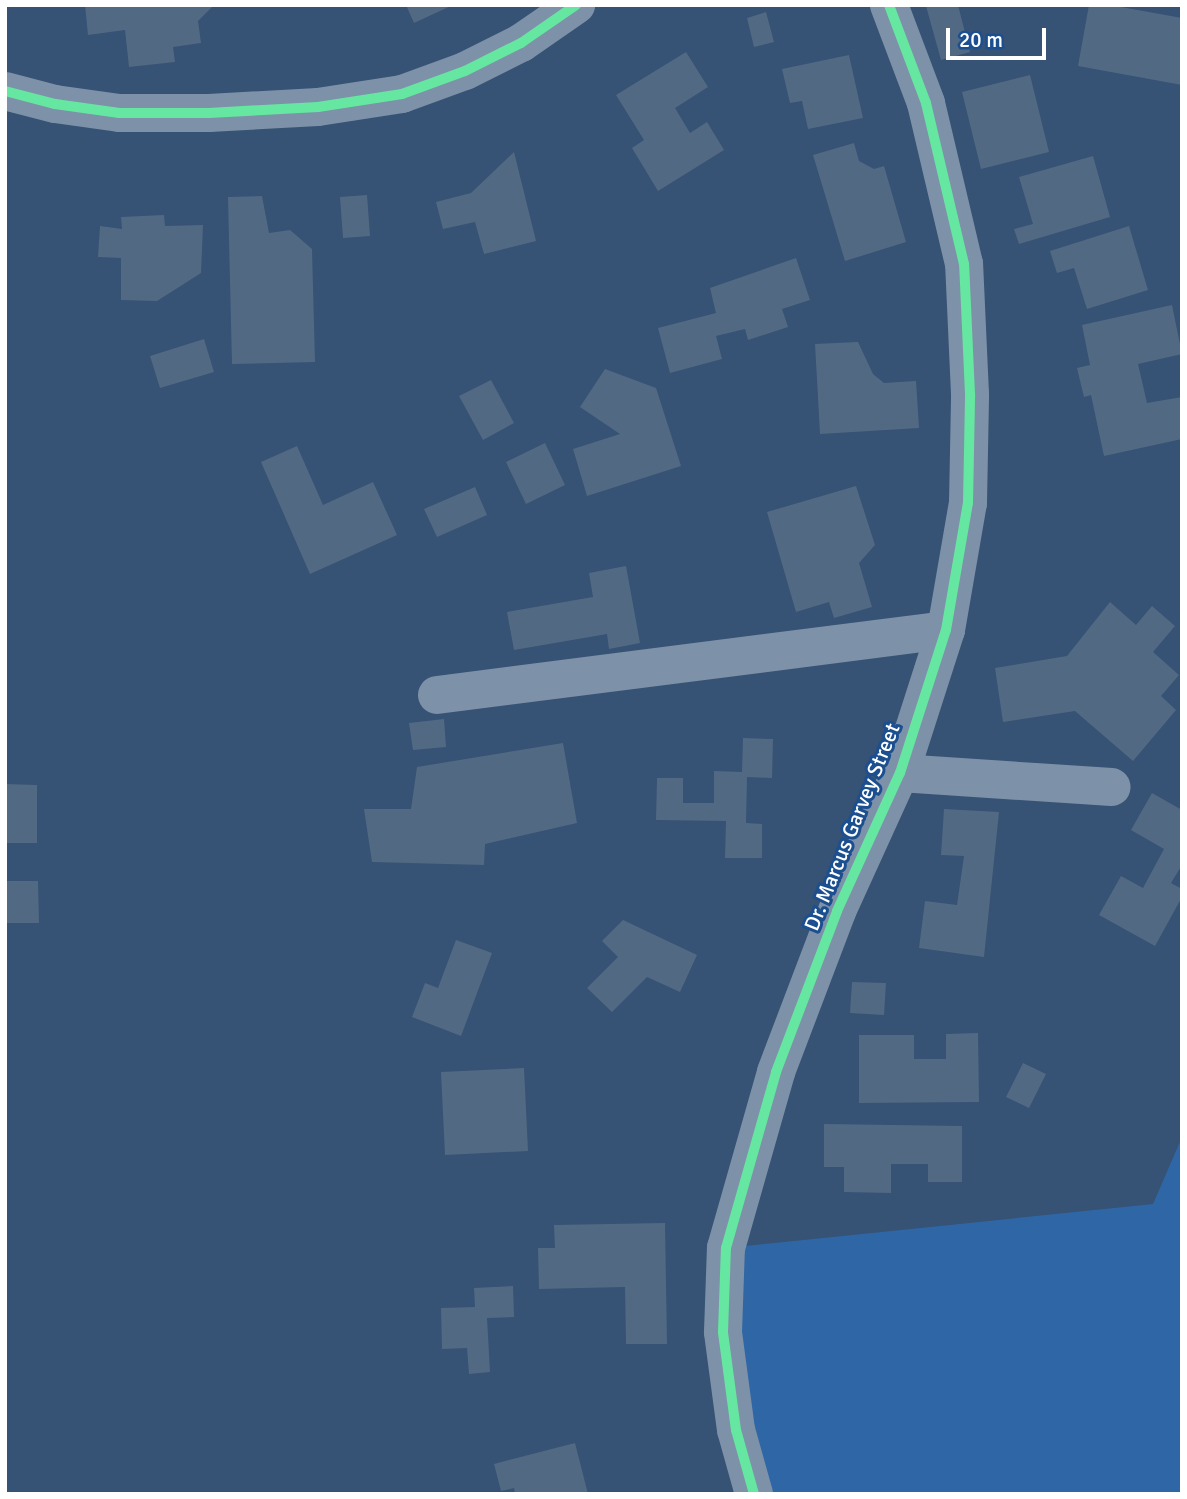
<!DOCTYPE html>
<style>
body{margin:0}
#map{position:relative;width:1187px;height:1499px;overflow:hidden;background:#365274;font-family:Signika,sans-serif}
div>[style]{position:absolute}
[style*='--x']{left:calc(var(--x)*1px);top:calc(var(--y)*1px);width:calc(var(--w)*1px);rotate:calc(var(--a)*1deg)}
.green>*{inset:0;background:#2f66a5}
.building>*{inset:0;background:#526984}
.minor>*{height:38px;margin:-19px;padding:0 19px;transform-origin:19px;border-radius:19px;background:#7d92a8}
.cycleway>*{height:10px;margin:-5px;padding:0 5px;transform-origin:5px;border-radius:5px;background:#66e7a1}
span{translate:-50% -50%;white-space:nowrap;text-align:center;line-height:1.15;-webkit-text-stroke:6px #1b4f8f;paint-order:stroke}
.street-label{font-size:21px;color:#fff}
.frame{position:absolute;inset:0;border:7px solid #fff;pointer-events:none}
.scale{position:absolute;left:946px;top:28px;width:100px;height:32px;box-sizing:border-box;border:4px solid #fff;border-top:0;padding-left:9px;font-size:21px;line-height:24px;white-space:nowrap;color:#fff;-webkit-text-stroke:5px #1b4f8f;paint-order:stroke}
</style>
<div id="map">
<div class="green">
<i style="clip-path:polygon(1182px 1137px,1182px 1494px,754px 1494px,726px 1248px,1153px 1204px)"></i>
</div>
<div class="building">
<i style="clip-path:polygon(85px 5px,214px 5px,198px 21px,201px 43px,173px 47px,175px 62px,129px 67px,125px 30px,88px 35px)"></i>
<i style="clip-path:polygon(406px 5px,453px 5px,414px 23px)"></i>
<i style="clip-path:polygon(958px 5px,970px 52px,941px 60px,926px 6px)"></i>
<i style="clip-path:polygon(1089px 5px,1110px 5px,1182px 18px,1182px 85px,1078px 66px)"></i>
<i style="clip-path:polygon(766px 12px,774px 42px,754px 47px,747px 18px)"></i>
<i style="clip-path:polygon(686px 52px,708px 87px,675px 108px,690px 133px,707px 122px,724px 150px,658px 191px,632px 148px,644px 140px,616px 95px)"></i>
<i style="clip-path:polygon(849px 55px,863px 118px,808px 129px,802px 101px,790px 103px,782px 69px)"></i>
<i style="clip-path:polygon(1030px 75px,1049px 152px,981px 169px,962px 92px)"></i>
<i style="clip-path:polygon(854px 143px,859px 161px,874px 169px,884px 166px,906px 242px,845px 261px,813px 155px)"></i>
<i style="clip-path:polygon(514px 152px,536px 241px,484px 254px,475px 222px,443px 229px,436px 202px,471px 193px)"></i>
<i style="clip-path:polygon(1093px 156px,1110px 217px,1019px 244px,1014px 229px,1033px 224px,1019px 177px)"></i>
<i style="clip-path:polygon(367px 195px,370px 236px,343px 238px,340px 197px)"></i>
<i style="clip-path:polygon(262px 196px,269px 233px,290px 230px,312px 249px,315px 362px,232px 364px,228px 197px)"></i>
<i style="clip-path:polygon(164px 215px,165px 226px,203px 225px,201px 273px,157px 301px,121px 300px,121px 258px,98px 257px,100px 226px,122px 229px,121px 217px)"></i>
<i style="clip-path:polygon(1129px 226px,1148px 290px,1087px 309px,1074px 268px,1057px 273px,1050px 251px)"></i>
<i style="clip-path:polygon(796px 258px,810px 300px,782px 309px,788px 327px,748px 340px,745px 329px,716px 336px,722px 359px,670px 373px,658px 328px,716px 313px,710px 288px)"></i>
<i style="clip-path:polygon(1172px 305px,1182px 354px,1138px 364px,1147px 403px,1182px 397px,1182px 439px,1104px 456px,1091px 395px,1084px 397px,1077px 368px,1090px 365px,1082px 325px)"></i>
<i style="clip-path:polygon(204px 339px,214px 372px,160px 388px,150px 356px)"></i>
<i style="clip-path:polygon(858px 342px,873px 374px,884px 383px,916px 381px,919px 428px,820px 434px,815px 344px)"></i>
<i style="clip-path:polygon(605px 369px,656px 388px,681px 466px,587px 496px,573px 449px,620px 434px,580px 407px)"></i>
<i style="clip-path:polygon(491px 380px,514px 423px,483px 440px,459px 396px)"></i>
<i style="clip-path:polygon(545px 443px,565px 485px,526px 504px,506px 462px)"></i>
<i style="clip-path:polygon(297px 446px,323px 505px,373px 482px,397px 535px,310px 574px,261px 462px)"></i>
<i style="clip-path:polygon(856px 486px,875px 545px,859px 563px,872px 607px,834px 618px,829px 602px,796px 612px,767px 512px)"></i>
<i style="clip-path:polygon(475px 487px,487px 515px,437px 537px,424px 509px)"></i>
<i style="clip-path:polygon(626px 566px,640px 643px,609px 649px,607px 634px,514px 650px,507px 612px,593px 597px,589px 573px)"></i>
<i style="clip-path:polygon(1110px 602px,1136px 625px,1152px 606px,1175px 626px,1153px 652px,1179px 675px,1161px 696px,1176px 710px,1133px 761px,1075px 711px,1003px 722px,995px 668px,1067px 656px)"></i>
<i style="clip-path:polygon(444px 719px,446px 747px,413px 750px,409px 723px)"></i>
<i style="clip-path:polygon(743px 738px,773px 739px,772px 778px,747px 777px,746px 823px,762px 824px,762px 858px,725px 858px,726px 821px,656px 820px,657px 778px,683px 778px,683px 803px,714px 803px,714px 771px,742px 772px)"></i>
<i style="clip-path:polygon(563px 743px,577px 823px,485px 844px,484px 865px,372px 862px,364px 809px,411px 809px,417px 767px)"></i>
<i style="clip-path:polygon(5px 784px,37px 785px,37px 843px,5px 843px)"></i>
<i style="clip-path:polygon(1152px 793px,1182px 810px,1182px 865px,1171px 883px,1182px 889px,1182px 897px,1155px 946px,1099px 915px,1121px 876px,1143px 888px,1164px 849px,1131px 830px)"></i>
<i style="clip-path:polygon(944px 809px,999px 812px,984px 957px,919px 948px,925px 901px,957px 905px,964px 856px,941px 855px)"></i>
<i style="clip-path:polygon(5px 881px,38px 881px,39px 923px,5px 923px)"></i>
<i style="clip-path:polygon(623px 920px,697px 955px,680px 992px,647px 977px,612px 1012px,587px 988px,618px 957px,602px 941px)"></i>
<i style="clip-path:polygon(456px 940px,492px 953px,461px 1036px,412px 1017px,425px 983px,438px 988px)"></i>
<i style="clip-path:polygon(852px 982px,886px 983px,884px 1015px,850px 1013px)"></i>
<i style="clip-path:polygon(978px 1033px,979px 1102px,859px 1103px,859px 1035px,914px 1035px,914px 1059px,946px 1059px,946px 1034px)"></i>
<i style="clip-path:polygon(1023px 1063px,1046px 1074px,1029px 1108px,1006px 1097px)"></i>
<i style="clip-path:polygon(524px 1068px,528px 1151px,445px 1155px,441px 1072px)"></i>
<i style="clip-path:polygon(824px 1124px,962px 1126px,962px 1182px,928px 1182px,928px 1164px,891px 1164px,891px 1193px,844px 1192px,844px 1167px,824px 1167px)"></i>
<i style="clip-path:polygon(665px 1223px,667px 1344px,626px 1344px,625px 1287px,539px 1289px,538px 1248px,555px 1248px,554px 1225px)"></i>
<i style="clip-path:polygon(513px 1286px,514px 1317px,487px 1318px,490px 1372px,469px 1374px,467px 1348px,442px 1349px,441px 1308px,475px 1307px,474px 1288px)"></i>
<i style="clip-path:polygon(575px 1443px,588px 1494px,515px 1494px,514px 1488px,501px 1491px,494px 1464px)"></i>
</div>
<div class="minor">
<i style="--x:5;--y:91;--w:52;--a:14.6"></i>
<i style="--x:55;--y:104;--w:65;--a:8"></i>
<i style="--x:119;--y:113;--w:90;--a:0"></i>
<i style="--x:209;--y:113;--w:109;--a:-3.2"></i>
<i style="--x:318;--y:107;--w:85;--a:-8.8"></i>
<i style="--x:402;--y:94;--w:67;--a:-20.1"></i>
<i style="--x:465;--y:71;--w:63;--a:-26.6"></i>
<i style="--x:521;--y:43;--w:67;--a:-34.6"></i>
<i style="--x:437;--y:695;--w:513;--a:-7.28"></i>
<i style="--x:900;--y:773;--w:212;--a:3.8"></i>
<i style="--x:754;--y:1494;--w:66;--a:-105.7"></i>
<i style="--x:736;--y:1430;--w:99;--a:-97.6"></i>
<i style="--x:723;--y:1332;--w:84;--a:-88"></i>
<i style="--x:726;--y:1248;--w:183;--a:-74.1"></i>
<i style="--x:776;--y:1072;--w:172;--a:-69.2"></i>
<i style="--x:837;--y:911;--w:152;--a:-65.5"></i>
<i style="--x:900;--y:773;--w:150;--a:-72.2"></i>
<i style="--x:946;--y:630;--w:129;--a:-80.2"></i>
<i style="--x:968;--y:503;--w:109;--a:-88.9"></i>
<i style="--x:970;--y:394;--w:130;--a:-92.6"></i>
<i style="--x:964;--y:264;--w:165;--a:-103.3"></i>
<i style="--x:926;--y:103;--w:105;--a:-110.7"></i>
</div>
<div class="cycleway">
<i style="--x:5;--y:91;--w:52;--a:14.6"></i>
<i style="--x:55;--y:104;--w:65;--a:8"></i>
<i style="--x:119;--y:113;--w:90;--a:0"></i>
<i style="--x:209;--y:113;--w:109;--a:-3.2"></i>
<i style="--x:318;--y:107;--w:85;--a:-8.8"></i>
<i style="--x:402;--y:94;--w:67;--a:-20.1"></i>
<i style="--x:465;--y:71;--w:63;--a:-26.6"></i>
<i style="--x:521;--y:43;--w:67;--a:-34.6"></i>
<i style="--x:754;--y:1494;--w:66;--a:-105.7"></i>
<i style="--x:736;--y:1430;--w:99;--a:-97.6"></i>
<i style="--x:723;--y:1332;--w:84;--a:-88"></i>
<i style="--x:726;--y:1248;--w:183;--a:-74.1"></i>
<i style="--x:776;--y:1072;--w:172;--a:-69.2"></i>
<i style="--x:837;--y:911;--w:152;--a:-65.5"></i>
<i style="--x:900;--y:773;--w:150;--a:-72.2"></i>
<i style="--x:946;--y:630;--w:129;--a:-80.2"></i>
<i style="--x:968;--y:503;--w:109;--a:-88.9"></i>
<i style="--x:970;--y:394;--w:130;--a:-92.6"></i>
<i style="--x:964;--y:264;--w:165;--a:-103.3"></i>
<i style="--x:926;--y:103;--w:105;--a:-110.7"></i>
</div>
<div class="street-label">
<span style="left:852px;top:827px;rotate:-68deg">Dr. Marcus Garvey Street</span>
</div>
<div class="frame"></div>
<div class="scale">20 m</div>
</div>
